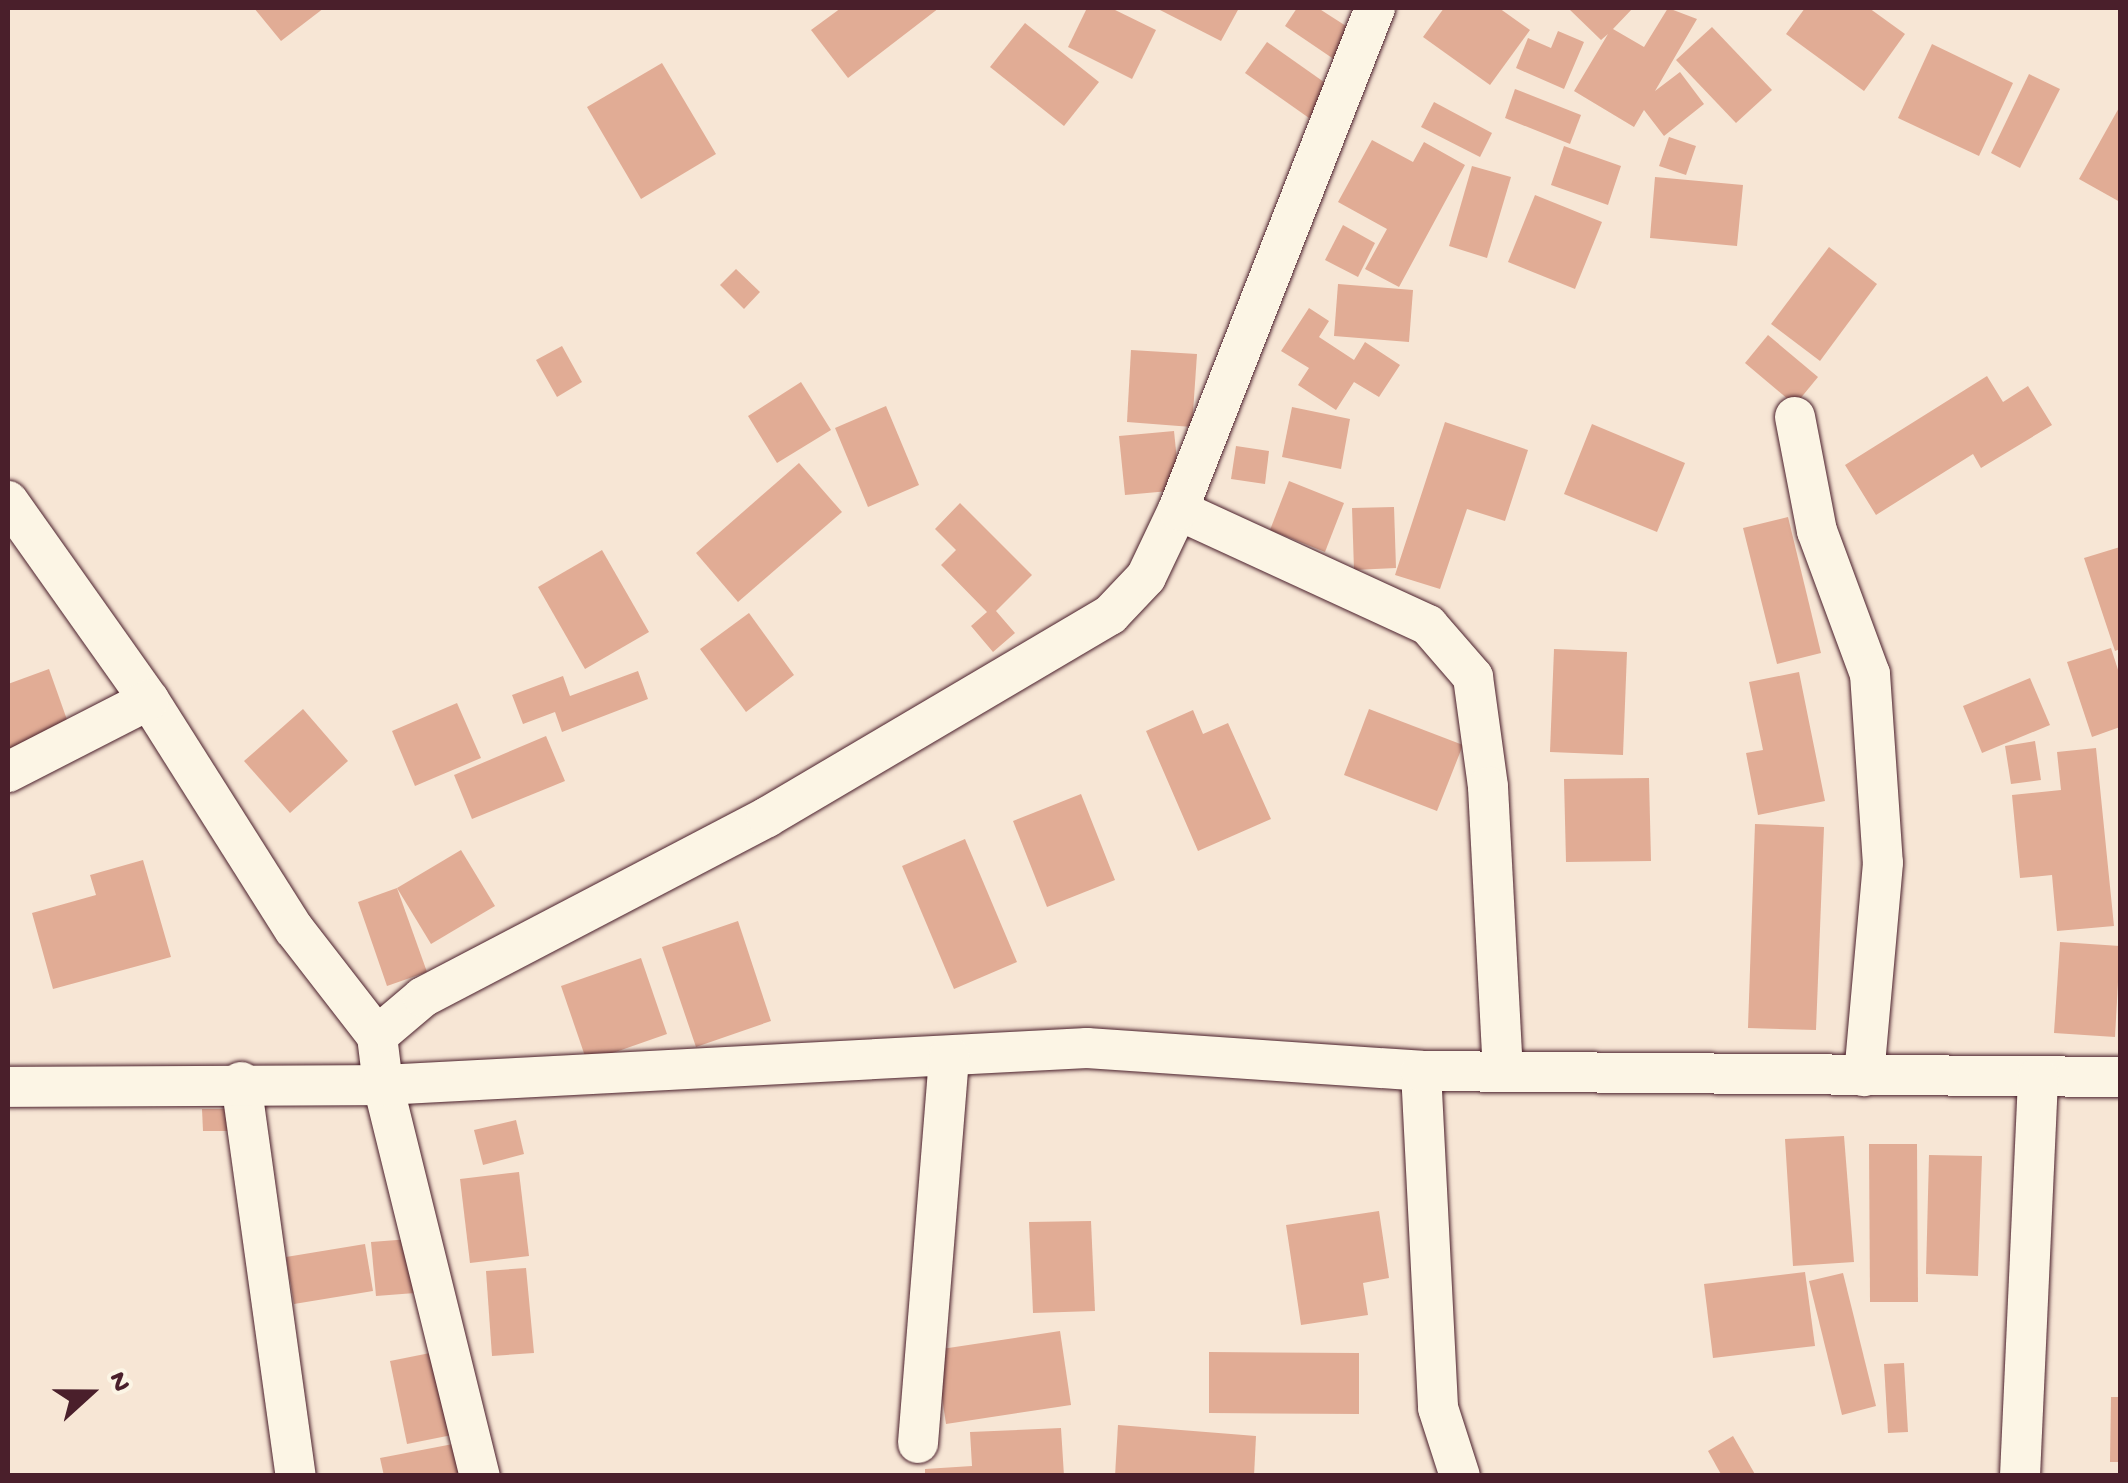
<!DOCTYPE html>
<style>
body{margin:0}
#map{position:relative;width:2128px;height:1483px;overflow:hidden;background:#f7e6d5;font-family:"Gochi Hand",sans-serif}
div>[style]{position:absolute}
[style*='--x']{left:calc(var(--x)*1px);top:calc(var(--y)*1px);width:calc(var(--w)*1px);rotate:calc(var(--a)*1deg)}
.building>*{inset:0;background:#e1ac95}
.roads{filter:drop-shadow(0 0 2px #4a1f2b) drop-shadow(0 0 2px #4a1f2b)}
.street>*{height:40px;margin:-20px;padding:0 20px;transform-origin:20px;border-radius:20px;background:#fcf5e5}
span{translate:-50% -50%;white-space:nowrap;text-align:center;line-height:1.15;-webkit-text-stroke:10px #fcf5e5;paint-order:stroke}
.frame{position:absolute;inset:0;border:10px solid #4a1f2b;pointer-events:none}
.north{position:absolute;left:40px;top:1343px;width:100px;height:100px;-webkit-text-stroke:8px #fcf5e5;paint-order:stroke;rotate:69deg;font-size:28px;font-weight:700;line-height:40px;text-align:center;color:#4a1f2b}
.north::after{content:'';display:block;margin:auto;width:35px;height:45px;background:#4a1f2b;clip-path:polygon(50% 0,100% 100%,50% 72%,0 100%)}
</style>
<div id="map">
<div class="building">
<i style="clip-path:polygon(254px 8px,324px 8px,281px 41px)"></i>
<i style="clip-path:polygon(841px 8px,939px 8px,848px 78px,811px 30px)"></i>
<i style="clip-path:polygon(1087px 8px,1111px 8px,1156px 30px,1132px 79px,1068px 47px)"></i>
<i style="clip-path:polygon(1156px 8px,1239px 8px,1221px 41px)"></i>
<i style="clip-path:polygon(1297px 8px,1318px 8px,1360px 35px,1341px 64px,1285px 26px)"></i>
<i style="clip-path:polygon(1444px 8px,1499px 8px,1530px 30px,1490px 85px,1423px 37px)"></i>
<i style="clip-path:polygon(1568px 8px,1633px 8px,1613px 29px,1644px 47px,1668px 8px,1697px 19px,1655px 91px,1680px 72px,1704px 104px,1664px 136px,1644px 110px,1634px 127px,1574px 91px,1608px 34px,1601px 40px)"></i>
<i style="clip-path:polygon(1805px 8px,1869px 8px,1905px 34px,1864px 91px,1786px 34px)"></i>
<i style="clip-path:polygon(1025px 23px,1099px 82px,1064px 126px,990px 67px)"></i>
<i style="clip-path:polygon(1712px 27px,1772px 90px,1736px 123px,1676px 60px)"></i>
<i style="clip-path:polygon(1558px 31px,1584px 42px,1564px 89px,1516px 68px,1528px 38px,1551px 48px)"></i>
<i style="clip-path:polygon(1267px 42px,1331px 87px,1309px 118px,1245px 73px)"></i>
<i style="clip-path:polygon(1932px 44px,2013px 83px,1979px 156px,1898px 118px)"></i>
<i style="clip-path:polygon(662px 63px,716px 154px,641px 199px,587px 107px)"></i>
<i style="clip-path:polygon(2029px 74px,2060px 89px,2020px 168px,1991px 153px)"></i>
<i style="clip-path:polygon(1515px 89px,1581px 115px,1570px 144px,1505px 118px)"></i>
<i style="clip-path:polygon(1434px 102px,1492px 133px,1480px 157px,1421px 127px)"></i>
<i style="clip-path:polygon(2120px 106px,2120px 202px,2079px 179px)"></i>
<i style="clip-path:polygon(1669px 137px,1696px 146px,1686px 175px,1659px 166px)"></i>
<i style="clip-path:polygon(1372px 140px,1413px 162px,1424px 142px,1465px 165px,1399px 287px,1365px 269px,1387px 229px,1338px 202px)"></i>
<i style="clip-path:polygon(1564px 146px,1621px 166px,1608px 205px,1551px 185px)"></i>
<i style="clip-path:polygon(1472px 166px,1511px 177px,1487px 258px,1449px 246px)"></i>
<i style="clip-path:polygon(1655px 177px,1743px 185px,1737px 246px,1650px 238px)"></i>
<i style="clip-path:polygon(1535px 195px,1602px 222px,1575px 289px,1508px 262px)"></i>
<i style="clip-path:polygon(1343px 225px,1375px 243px,1358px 277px,1325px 260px)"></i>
<i style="clip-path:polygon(1829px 247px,1877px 284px,1820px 361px,1771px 324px)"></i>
<i style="clip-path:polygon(736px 269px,760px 292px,744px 309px,720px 285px)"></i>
<i style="clip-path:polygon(1338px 284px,1413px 290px,1409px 342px,1334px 336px)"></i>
<i style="clip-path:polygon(1309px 308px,1329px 321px,1319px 337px,1354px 360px,1365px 342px,1400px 365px,1379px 397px,1354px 382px,1336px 410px,1298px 385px,1309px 368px,1281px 351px)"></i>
<i style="clip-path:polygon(1768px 335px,1818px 377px,1795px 405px,1745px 363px)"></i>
<i style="clip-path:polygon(562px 346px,582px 382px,557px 397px,536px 360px)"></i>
<i style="clip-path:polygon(1131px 350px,1197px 354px,1192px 427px,1127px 422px)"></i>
<i style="clip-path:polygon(1987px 376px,2003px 402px,2028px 386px,2052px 425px,1981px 468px,1973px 454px,1876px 515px,1845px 465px)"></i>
<i style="clip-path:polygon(801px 382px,831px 430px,777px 463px,748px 416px)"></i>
<i style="clip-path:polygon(886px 406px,919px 485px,868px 507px,835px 428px)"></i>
<i style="clip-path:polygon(1292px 407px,1350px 419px,1341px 469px,1282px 457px)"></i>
<i style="clip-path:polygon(1445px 422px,1528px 450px,1505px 521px,1467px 509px,1440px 589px,1395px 575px)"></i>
<i style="clip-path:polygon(1592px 424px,1685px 463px,1657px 532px,1564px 494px)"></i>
<i style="clip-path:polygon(1174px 431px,1180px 490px,1125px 495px,1119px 436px)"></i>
<i style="clip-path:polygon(1236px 446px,1269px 451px,1265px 484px,1231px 479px)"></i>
<i style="clip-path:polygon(799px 463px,842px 512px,738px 602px,696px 553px)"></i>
<i style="clip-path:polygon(1289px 481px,1344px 503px,1325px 552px,1270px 530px)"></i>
<i style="clip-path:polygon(960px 503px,1032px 575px,996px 611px,1015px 633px,993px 652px,971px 626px,987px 612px,941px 565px,956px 550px,935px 529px)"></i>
<i style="clip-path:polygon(1394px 507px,1396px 568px,1354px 570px,1352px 508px)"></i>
<i style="clip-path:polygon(1788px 517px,1821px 653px,1777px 664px,1743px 528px)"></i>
<i style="clip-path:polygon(2120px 547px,2120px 649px,2115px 651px,2084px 558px)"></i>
<i style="clip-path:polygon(602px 550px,649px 632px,585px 669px,538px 587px)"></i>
<i style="clip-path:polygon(749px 613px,794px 675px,746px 712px,700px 649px)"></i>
<i style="clip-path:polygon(2111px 648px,2120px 676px,2120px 727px,2092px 737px,2067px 662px)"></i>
<i style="clip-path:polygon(1554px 649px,1627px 652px,1623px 755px,1550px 752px)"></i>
<i style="clip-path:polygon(49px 669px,71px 731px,8px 754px,8px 684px)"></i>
<i style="clip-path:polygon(638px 671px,648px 699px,562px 732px,555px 712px,523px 724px,512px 695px,563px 676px,570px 696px)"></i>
<i style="clip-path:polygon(1799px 672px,1825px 801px,1758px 815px,1746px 753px,1763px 750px,1749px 682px)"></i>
<i style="clip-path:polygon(2030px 678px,2050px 725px,1982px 753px,1963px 706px)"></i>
<i style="clip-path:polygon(457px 703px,481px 758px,415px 786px,392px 731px)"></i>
<i style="clip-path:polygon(303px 709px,348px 761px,290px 813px,244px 761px)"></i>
<i style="clip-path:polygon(1369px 709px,1463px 745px,1437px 811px,1344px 775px)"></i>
<i style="clip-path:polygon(1193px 710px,1203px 734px,1228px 723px,1271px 819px,1198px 851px,1146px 731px)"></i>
<i style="clip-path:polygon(546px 736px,565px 781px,472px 819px,454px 775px)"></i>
<i style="clip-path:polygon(2035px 741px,2041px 780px,2011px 784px,2005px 746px)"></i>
<i style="clip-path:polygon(2096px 748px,2114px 926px,2057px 931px,2052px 875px,2020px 878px,2012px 795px,2061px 790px,2057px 752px)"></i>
<i style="clip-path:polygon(1649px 778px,1651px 861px,1566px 862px,1564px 779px)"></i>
<i style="clip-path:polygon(1081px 794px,1115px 880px,1047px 907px,1013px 821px)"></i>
<i style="clip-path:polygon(1755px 824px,1824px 827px,1816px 1030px,1748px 1028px)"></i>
<i style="clip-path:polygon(965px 839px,1017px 962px,954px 989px,902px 866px)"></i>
<i style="clip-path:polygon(461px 850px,495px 906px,431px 944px,397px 888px)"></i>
<i style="clip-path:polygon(143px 860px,171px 957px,53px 989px,32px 913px,96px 895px,90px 875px)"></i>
<i style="clip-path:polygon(397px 888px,427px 972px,387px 986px,358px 902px)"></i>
<i style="clip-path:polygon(738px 921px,771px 1021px,696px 1047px,662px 947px)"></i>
<i style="clip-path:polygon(2060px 942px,2120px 946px,2115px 1037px,2054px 1033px)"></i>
<i style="clip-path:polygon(641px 958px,667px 1034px,587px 1062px,561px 986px)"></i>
<i style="clip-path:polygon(202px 1109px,232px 1109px,232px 1131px,203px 1131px)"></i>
<i style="clip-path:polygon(516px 1120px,524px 1154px,483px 1165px,474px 1130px)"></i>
<i style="clip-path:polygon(1844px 1136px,1854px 1262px,1793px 1266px,1785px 1139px)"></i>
<i style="clip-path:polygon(1869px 1144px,1917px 1144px,1918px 1302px,1870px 1302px)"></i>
<i style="clip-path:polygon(1929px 1155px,1982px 1156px,1978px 1276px,1926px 1274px)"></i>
<i style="clip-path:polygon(519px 1172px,529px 1256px,470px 1263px,460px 1179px)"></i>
<i style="clip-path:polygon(1379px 1211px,1389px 1278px,1363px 1283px,1368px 1315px,1301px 1325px,1286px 1225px)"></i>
<i style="clip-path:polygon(1091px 1221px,1095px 1311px,1033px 1313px,1029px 1222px)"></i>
<i style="clip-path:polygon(423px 1238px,428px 1292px,376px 1296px,371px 1242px)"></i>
<i style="clip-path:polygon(365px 1244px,373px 1291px,294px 1304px,286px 1257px)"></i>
<i style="clip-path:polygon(526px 1268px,534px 1353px,492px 1356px,486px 1271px)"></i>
<i style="clip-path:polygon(1805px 1272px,1815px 1346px,1713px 1358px,1704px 1284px)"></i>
<i style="clip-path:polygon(1843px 1273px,1876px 1406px,1842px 1415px,1809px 1281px)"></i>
<i style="clip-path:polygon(1060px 1331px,1071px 1405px,946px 1424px,935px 1350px)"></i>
<i style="clip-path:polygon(440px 1351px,457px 1434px,407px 1444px,390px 1361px)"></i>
<i style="clip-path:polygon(1209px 1352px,1359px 1353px,1359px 1414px,1209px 1413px)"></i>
<i style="clip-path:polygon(1904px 1363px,1908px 1432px,1888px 1433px,1884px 1364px)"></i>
<i style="clip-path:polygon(2111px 1397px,2120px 1397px,2120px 1462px,2110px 1462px)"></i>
<i style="clip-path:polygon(1118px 1425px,1256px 1436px,1254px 1476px,1115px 1476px)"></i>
<i style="clip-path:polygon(1061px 1428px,1064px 1476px,925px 1476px,925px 1469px,972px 1466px,970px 1432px)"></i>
<i style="clip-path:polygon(1733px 1436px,1756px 1476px,1722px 1476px,1708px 1451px)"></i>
<i style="clip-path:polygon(453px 1444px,459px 1476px,384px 1476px,380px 1458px)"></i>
</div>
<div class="roads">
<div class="street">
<i style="--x:1795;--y:417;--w:116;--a:79.1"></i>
<i style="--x:1817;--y:531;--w:153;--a:69.7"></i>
<i style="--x:1870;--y:674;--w:189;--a:86.1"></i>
<i style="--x:1883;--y:863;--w:214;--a:95.1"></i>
<i style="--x:8;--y:501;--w:244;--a:54.7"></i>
<i style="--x:149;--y:700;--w:271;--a:57.7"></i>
<i style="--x:294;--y:929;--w:135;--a:52.2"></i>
<i style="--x:377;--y:1036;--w:49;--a:83"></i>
<i style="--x:383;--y:1085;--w:403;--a:76.1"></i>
<i style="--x:1178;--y:510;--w:275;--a:24.7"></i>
<i style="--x:1428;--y:625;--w:69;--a:49.1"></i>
<i style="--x:1473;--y:677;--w:111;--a:82.2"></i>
<i style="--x:1488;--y:787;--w:284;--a:87"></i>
<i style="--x:8;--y:772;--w:158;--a:-27.1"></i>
<i style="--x:377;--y:1036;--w:60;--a:-40.3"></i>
<i style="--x:423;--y:997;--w:388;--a:-27.6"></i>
<i style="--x:767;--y:817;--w:398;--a:-30.5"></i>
<i style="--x:1110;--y:615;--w:52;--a:-46.5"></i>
<i style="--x:1146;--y:577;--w:74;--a:-64.5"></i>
<i style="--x:1178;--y:510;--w:539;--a:-68.57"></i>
<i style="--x:1421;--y:1071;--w:337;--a:87.1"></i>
<i style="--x:1438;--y:1408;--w:71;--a:72.1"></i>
<i style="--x:241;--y:1082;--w:398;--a:82.1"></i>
<i style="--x:8;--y:1087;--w:375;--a:-0.3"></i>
<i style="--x:383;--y:1085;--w:705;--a:-3.01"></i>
<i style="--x:1087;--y:1048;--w:335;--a:3.9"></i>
<i style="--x:1421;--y:1071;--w:699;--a:0.49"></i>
<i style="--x:918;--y:1443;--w:388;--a:-85.4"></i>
<i style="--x:2020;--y:1476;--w:399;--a:-87.4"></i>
</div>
</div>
<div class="frame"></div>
<div class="north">N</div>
</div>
